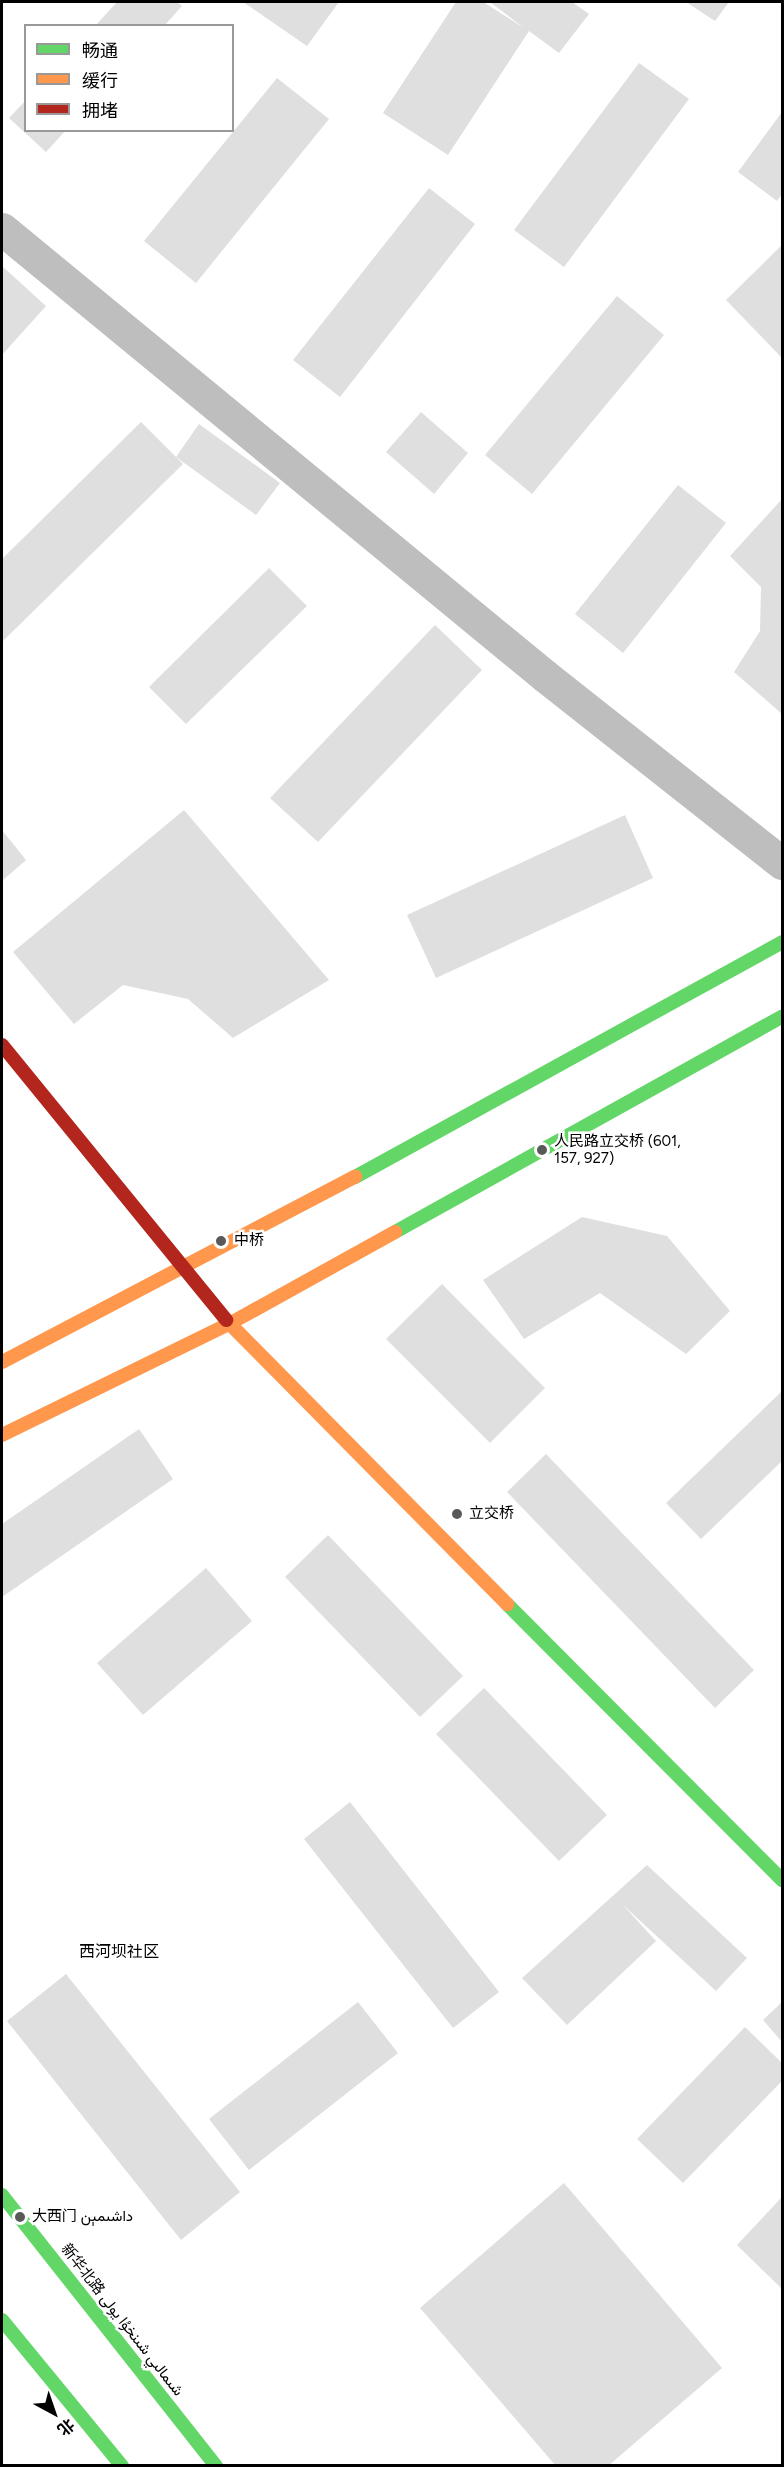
<!DOCTYPE html>
<meta charset="utf-8">
<style>
body{margin:0}
#map{position:relative;width:784px;height:2467px;overflow:hidden;background:#fff;font-family:Figtree,Vazirmatn,"Noto Sans SC",sans-serif}
div>[style]{position:absolute}
[style*='--x']{left:calc(var(--x)*1px);top:calc(var(--y)*1px);width:calc(var(--w)*1px);rotate:calc(var(--a)*1deg)}
.building>*{inset:0;background:#dfdfdf}
.street>*{height:33px;margin:-16.5px;padding:0 16.5px;transform-origin:16.5px;border-radius:16.5px;background:#bebebe}
.fast>*{height:14px;margin:-7px;padding:0 7px;transform-origin:7px;border-radius:7px;background:#63d668}
.slow>*{height:14px;margin:-7px;padding:0 7px;transform-origin:7px;border-radius:7px;background:#ff974d}
.jam>*{height:14px;margin:-7px;padding:0 7px;transform-origin:7px;border-radius:7px;background:#b3261e}
.dots>*{width:16px;height:16px;translate:-50% -50%;box-sizing:border-box;border:3px solid #fff;border-radius:50%}
span{translate:-50% -50%;white-space:nowrap;text-align:center;line-height:1.15;-webkit-text-stroke:5px #fff;paint-order:stroke}
.poi-label{font-size:15px;color:#000}
.left{translate:0 -50%;text-align:left}
.street-label{font-size:15px;color:#000}
.neighbourhood-label{font-size:16px;color:#000}
.frame{position:absolute;inset:0;border:3px solid #000;pointer-events:none}
.legend{position:absolute;left:24px;top:24px;width:210px;height:108px;box-sizing:border-box;background:#fff;border:2px solid #999;margin:0;padding:8px 10px;list-style:none;font-size:18px;color:#000}
.legend li{display:flex;align-items:center;gap:12px;height:30px}
.legend b{width:30px;border:2px solid #999}
.north{position:absolute;left:24px;top:2383px;width:60px;height:60px;-webkit-text-stroke:4px #fff;paint-order:stroke;rotate:140deg;font-size:16px;font-weight:700;line-height:24px;text-align:center;color:#000}
.north::after{content:'';display:block;margin:auto;width:21px;height:27px;background:#000;clip-path:polygon(50% 0,100% 100%,50% 72%,0 100%)}
</style>
<div id="map">
<div class="building">
<i style="clip-path:polygon(117px 2px,177px 2px,182px 6px,164px 26px,95px 26px)"></i>
<i style="clip-path:polygon(243px 2px,339px 2px,307px 46px)"></i>
<i style="clip-path:polygon(456px 2px,483px 2px,524px 28px,490px 2px,572px 2px,589px 14px,559px 53px,529px 31px,448px 155px,383px 113px)"></i>
<i style="clip-path:polygon(686px 2px,729px 2px,715px 21px)"></i>
<i style="clip-path:polygon(639px 63px,689px 99px,564px 267px,514px 230px)"></i>
<i style="clip-path:polygon(277px 78px,329px 119px,196px 283px,144px 241px)"></i>
<i style="clip-path:polygon(26px 100px,26px 130px,66px 130px,46px 152px,9px 118px)"></i>
<i style="clip-path:polygon(782px 112px,782px 194px,777px 201px,738px 172px)"></i>
<i style="clip-path:polygon(429px 188px,475px 224px,340px 397px,293px 360px)"></i>
<i style="clip-path:polygon(782px 245px,782px 358px,726px 300px)"></i>
<i style="clip-path:polygon(2px 266px,46px 306px,2px 355px)"></i>
<i style="clip-path:polygon(617px 296px,664px 335px,532px 494px,485px 455px)"></i>
<i style="clip-path:polygon(421px 412px,468px 453px,434px 494px,386px 452px)"></i>
<i style="clip-path:polygon(141px 422px,183px 464px,2px 642px,2px 559px)"></i>
<i style="clip-path:polygon(199px 424px,280px 483px,256px 515px,176px 457px)"></i>
<i style="clip-path:polygon(678px 485px,726px 523px,623px 653px,575px 614px)"></i>
<i style="clip-path:polygon(782px 499px,782px 714px,734px 672px,760px 631px,761px 587px,730px 556px)"></i>
<i style="clip-path:polygon(269px 568px,307px 606px,186px 724px,149px 687px)"></i>
<i style="clip-path:polygon(435px 625px,482px 670px,318px 842px,270px 798px)"></i>
<i style="clip-path:polygon(184px 810px,329px 980px,233px 1038px,188px 999px,123px 985px,74px 1024px,13px 952px)"></i>
<i style="clip-path:polygon(625px 815px,653px 878px,436px 978px,407px 915px)"></i>
<i style="clip-path:polygon(2px 830px,26px 860px,2px 881px)"></i>
<i style="clip-path:polygon(582px 1217px,667px 1236px,730px 1311px,686px 1354px,600px 1293px,524px 1339px,483px 1280px)"></i>
<i style="clip-path:polygon(442px 1284px,545px 1388px,490px 1443px,386px 1339px)"></i>
<i style="clip-path:polygon(782px 1391px,782px 1461px,701px 1539px,666px 1503px)"></i>
<i style="clip-path:polygon(139px 1429px,173px 1479px,2px 1597px,2px 1524px)"></i>
<i style="clip-path:polygon(546px 1454px,754px 1670px,715px 1708px,507px 1492px)"></i>
<i style="clip-path:polygon(328px 1535px,463px 1676px,420px 1717px,285px 1577px)"></i>
<i style="clip-path:polygon(206px 1568px,252px 1621px,143px 1715px,97px 1663px)"></i>
<i style="clip-path:polygon(484px 1688px,607px 1815px,559px 1861px,436px 1734px)"></i>
<i style="clip-path:polygon(350px 1802px,499px 1992px,453px 2028px,304px 1839px)"></i>
<i style="clip-path:polygon(647px 1865px,747px 1958px,716px 1991px,622px 1904px,656px 1941px,567px 2025px,522px 1978px)"></i>
<i style="clip-path:polygon(66px 1974px,240px 2192px,181px 2240px,7px 2021px)"></i>
<i style="clip-path:polygon(358px 2002px,398px 2053px,249px 2170px,209px 2119px)"></i>
<i style="clip-path:polygon(782px 2002px,782px 2042px,763px 2020px)"></i>
<i style="clip-path:polygon(745px 2027px,782px 2063px,782px 2081px,683px 2183px,637px 2139px)"></i>
<i style="clip-path:polygon(564px 2183px,722px 2368px,608px 2466px,556px 2466px,420px 2308px)"></i>
<i style="clip-path:polygon(782px 2197px,782px 2289px,737px 2245px)"></i>
</div>
<div class="street">
<i style="--x:2;--y:229;--w:703;--a:39.46"></i>
<i style="--x:545;--y:676;--w:302;--a:38.3"></i>
</div>
<div class="fast">
<i style="--x:355;--y:1177;--w:487;--a:-28.8"></i>
<i style="--x:395;--y:1232;--w:443;--a:-29.1"></i>
<i style="--x:507;--y:1604;--w:390;--a:45.1"></i>
<i style="--x:2;--y:2195;--w:345;--a:51.7"></i>
<i style="--x:2;--y:2320;--w:189;--a:50.6"></i>
</div>
<div class="slow">
<i style="--x:226;--y:1320;--w:400;--a:45.3"></i>
<i style="--x:2;--y:1362;--w:399;--a:-27.7"></i>
<i style="--x:2;--y:1435;--w:253;--a:-26.1"></i>
<i style="--x:229;--y:1324;--w:190;--a:-29"></i>
</div>
<div class="jam">
<i style="--x:2;--y:1045;--w:355;--a:50.8"></i>
</div>
<div class="dots">
<i style="left:542px;top:1150px;background:#595959"></i>
<i style="left:221px;top:1241px;background:#595959"></i>
<i style="left:457px;top:1514px;background:#595959"></i>
<i style="left:20px;top:2217px;background:#595959"></i>
</div>
<div class="poi-label">
<span class="left" style="left:554px;top:1150px">人民路立交桥 (601,<br>157, 927)</span>
<span class="left" style="left:234px;top:1241px">中桥</span>
<span class="left" style="left:469px;top:1514px">立交桥</span>
<span class="left" style="left:32px;top:2217px">大西门 داشىمېن</span>
</div>
<div class="street-label">
<span style="left:122px;top:2320px;rotate:52deg">新华北路 شىمالىي شىنخۇا يولى</span>
</div>
<div class="neighbourhood-label">
<span style="left:119px;top:1952px">西河坝社区</span>
</div>
<div class="frame"></div>
<ul class="legend">
<li><b style="height:8px;background:#63d668"></b>畅通</li>
<li><b style="height:8px;background:#ff974d"></b>缓行</li>
<li><b style="height:8px;background:#b3261e"></b>拥堵</li>
</ul>
<div class="north">北</div>
</div>
